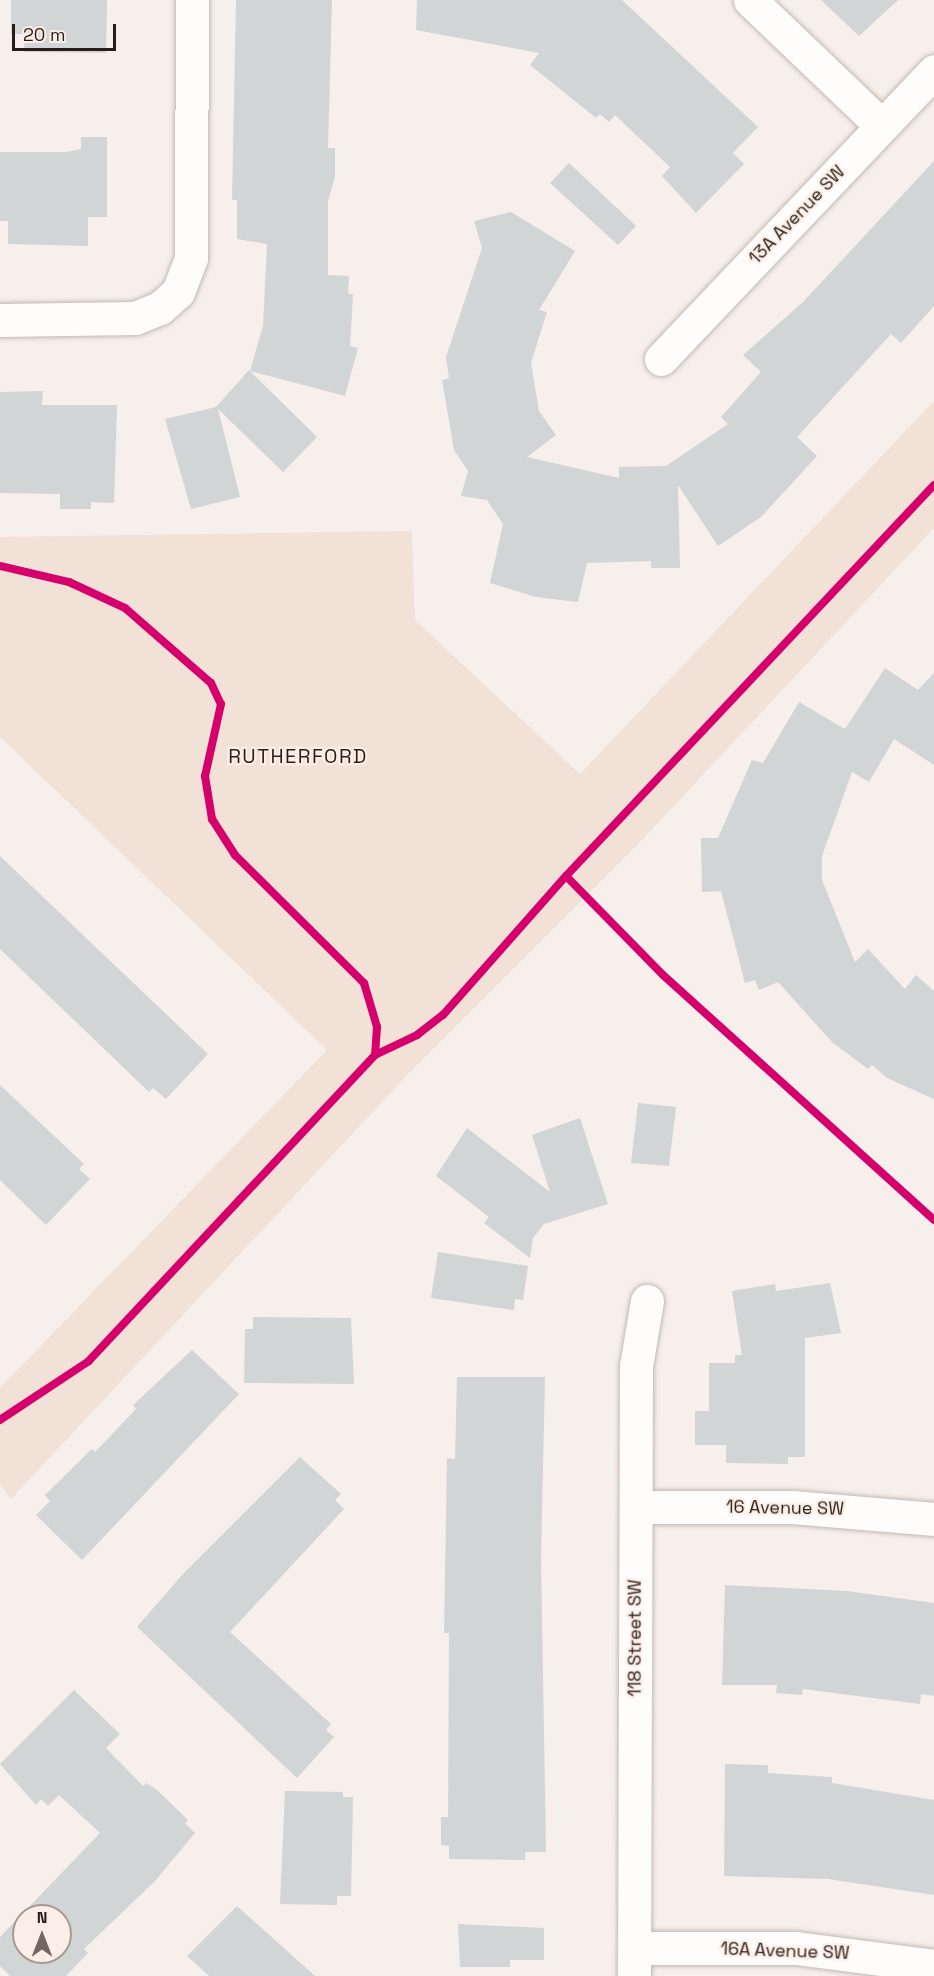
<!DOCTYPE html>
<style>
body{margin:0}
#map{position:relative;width:934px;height:1976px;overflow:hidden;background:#f6efeb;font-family:"Space Grotesk",sans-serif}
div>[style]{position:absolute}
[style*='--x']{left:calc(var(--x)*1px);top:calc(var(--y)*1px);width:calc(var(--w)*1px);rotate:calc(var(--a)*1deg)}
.green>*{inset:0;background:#f2e1d7}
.building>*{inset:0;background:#d1d5d6}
.roads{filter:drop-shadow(0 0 2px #c2b9b4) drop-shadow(0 0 2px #c2b9b4)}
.minor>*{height:33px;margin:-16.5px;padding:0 16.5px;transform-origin:16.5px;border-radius:16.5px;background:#fefdfc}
.cycleway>*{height:8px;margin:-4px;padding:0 4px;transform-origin:4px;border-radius:4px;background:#d6006c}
span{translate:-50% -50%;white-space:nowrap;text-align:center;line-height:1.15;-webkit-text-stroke:4.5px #fbeee7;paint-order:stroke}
.street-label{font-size:18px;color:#291d17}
.neighbourhood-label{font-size:20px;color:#291d17;letter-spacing:1.5px}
.north{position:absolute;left:12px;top:1904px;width:60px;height:60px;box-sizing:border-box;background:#fbeee7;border:2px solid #a79a94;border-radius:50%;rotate:0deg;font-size:16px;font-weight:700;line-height:24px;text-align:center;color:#291d17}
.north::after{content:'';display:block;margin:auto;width:21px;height:27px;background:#716661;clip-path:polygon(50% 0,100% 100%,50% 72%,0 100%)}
.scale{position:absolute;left:12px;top:24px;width:104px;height:27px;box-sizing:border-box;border:3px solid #291d17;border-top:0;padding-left:8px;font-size:18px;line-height:21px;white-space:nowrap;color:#291d17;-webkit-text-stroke:4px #fbeee7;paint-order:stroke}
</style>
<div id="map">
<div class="green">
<i style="clip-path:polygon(934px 401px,934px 528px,640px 842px,409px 1073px,11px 1499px,0 1485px,0 1388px,327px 1050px,0 737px,0 537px,412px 531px,415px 620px,580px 774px)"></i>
</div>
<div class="building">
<i style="clip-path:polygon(11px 0,107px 0,106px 53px,24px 52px,25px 34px,11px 34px)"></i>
<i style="clip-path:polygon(236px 0,332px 0,328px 148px,335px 148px,335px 177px,328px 201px,328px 275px,349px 276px,348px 294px,353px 294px,350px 346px,358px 348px,345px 396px,250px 371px,263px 326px,267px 244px,237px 239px,237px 200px,232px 200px)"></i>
<i style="clip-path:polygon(417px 0,622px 0,758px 127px,733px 153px,744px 164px,696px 213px,662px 176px,670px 167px,615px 115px,609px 122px,600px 114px,596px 118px,530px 65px,539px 53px,416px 30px)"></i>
<i style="clip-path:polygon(821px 0,898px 0,859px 36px)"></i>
<i style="clip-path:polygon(81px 137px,107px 137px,107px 217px,88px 217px,88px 246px,8px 244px,8px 221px,0 221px,0 152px,66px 152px,81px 149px)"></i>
<i style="clip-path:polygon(934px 161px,934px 306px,901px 343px,891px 334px,797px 437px,817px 456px,761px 517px,718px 546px,678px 485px,680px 568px,651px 568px,651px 561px,587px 563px,578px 602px,536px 597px,490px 583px,503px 524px,487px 500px,461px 496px,468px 471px,454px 450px,442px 380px,449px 378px,446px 357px,482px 248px,474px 221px,511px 212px,575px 251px,539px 310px,547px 312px,531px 363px,539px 411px,556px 435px,527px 457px,619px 478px,619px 467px,666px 466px,728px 424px,721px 417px,761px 372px,743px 355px,803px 302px)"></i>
<i style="clip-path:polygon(569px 163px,636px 226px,618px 245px,550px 183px)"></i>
<i style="clip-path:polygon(249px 370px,317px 437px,283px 472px,218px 409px,240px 497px,191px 509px,165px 419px,216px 407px)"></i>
<i style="clip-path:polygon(43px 391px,42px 405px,117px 405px,114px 503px,91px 502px,91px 509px,60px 509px,60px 494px,0 493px,0 392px)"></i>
<i style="clip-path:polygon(885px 668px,918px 690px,934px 673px,934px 765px,894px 739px,869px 782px,852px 772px,822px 856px,822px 880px,855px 962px,868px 949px,905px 989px,916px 975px,934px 991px,934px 1099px,887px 1078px,872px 1065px,868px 1069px,832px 1042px,778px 982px,759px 990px,755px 980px,745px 983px,721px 891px,702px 892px,701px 838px,718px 838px,752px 760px,763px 763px,799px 702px,845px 729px)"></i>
<i style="clip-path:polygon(0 856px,208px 1054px,166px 1099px,153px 1088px,149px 1092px,0 949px)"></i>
<i style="clip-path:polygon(0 1085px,84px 1164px,79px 1169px,90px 1179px,46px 1225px,0 1180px)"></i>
<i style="clip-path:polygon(638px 1103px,676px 1107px,669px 1166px,631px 1163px)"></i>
<i style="clip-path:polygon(580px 1118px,608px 1204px,544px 1224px,533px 1238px,530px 1258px,484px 1223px,489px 1217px,436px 1176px,467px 1128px,550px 1192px,532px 1135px)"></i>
<i style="clip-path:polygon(438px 1252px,528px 1266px,523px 1300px,515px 1299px,514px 1310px,431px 1298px)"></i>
<i style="clip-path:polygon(830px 1283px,841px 1333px,805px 1338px,805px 1457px,788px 1457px,788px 1464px,726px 1463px,726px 1445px,695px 1445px,695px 1411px,709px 1411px,709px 1363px,735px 1363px,735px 1355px,742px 1355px,732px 1291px,775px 1284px,776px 1291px)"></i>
<i style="clip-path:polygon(253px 1317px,351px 1318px,354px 1384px,244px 1383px,245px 1329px,253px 1329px)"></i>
<i style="clip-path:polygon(192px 1350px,239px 1394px,82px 1560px,36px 1515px,50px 1501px,45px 1495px,92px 1449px,95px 1452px,136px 1409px,133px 1405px)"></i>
<i style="clip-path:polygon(457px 1377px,545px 1377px,541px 1557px,546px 1852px,525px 1852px,525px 1860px,449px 1859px,449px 1846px,441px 1845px,441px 1817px,448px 1817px,449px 1633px,444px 1633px,447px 1458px,455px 1459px)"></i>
<i style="clip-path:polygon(300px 1457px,341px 1494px,335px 1500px,344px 1509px,230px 1632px,331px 1724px,326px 1730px,334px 1737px,297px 1778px,137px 1627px,182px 1575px)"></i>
<i style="clip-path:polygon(725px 1585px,847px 1591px,934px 1603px,934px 1696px,921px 1694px,920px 1704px,803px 1689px,802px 1695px,776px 1693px,777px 1685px,722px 1685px)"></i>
<i style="clip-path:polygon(evenodd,74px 1690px,120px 1734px,106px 1748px,143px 1786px,146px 1783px,156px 1789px,188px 1820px,185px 1823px,195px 1833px,155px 1881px,84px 1949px,88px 1953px,66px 1976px,10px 1976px,0 1966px,0 1937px,100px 1833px,59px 1795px,48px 1806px,41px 1799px,36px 1805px,0 1764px,74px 1690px,24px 1916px,60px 1916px,60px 1952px,24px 1952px,24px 1916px)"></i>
<i style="clip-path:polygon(725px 1764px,768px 1765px,768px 1773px,832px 1777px,832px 1783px,934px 1800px,934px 1895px,828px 1879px,724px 1876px)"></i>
<i style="clip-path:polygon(285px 1791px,343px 1792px,343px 1797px,353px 1797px,351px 1896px,337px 1896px,337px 1905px,280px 1904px)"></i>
<i style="clip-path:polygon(237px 1906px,315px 1976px,209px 1976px,187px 1956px)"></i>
<i style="clip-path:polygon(458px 1924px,544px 1928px,544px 1960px,510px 1960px,510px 1967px,460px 1967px)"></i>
</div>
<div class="roads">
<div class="minor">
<i style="--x:750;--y:0;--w:182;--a:43.7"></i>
<i style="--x:0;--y:320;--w:135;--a:-0.8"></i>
<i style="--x:135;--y:318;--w:27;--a:-22"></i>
<i style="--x:160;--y:308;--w:24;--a:-42"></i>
<i style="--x:178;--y:292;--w:36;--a:-69"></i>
<i style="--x:191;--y:258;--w:258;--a:-89.8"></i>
<i style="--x:661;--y:359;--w:397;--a:-46.5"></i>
<i style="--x:636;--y:1507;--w:156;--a:0"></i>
<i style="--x:792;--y:1507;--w:143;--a:4.8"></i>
<i style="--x:635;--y:1948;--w:161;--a:0"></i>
<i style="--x:796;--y:1948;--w:139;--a:7.4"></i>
<i style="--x:634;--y:1976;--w:610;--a:-89.81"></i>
<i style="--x:636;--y:1366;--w:66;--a:-80.4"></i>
</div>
</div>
<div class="cycleway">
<i style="--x:0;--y:566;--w:71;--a:13.1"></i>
<i style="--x:69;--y:582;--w:62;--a:24.9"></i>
<i style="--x:125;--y:608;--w:114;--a:41.1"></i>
<i style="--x:211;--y:683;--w:23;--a:65"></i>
<i style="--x:221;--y:704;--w:74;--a:102.5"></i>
<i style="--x:205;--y:776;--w:44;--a:80.8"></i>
<i style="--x:212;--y:819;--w:43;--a:57.4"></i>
<i style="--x:235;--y:855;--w:182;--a:44.8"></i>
<i style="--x:364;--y:983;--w:46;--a:73.5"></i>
<i style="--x:377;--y:1027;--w:28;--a:94"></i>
<i style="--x:375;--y:1055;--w:419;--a:133.1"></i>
<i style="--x:89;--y:1361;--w:107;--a:146.5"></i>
<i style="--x:566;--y:876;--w:139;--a:45.6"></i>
<i style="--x:663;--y:975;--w:365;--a:42.1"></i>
<i style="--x:375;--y:1055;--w:47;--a:-25.5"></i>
<i style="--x:417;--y:1035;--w:33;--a:-38"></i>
<i style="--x:443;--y:1015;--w:186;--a:-48.5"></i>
<i style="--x:566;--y:876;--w:537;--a:-46.74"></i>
</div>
<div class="street-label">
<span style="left:797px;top:215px;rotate:-46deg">13A Avenue SW</span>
<span style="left:785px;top:1508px;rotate:1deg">16 Avenue SW</span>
<span style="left:635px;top:1638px;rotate:-90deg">118 Street SW</span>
<span style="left:785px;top:1951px;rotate:2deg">16A Avenue SW</span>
</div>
<div class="neighbourhood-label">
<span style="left:298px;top:756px">RUTHERFORD</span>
</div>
<div class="north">N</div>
<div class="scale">20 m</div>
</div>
